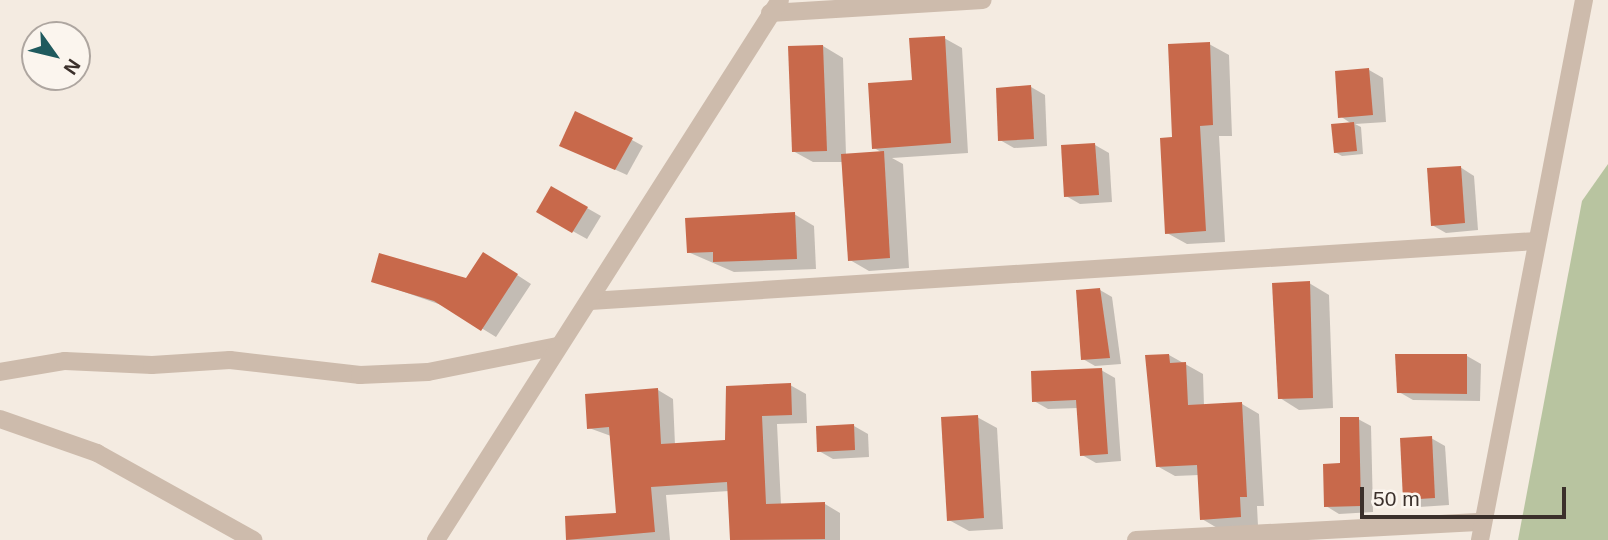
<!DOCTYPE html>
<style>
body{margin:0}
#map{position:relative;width:1608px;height:540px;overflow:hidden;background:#f4ebe1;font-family:Arial,sans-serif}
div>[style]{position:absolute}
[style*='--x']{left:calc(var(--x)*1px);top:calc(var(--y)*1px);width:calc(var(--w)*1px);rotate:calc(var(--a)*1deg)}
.green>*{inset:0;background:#b8c4a0}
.shadow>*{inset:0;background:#0003}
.building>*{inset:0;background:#c8694b}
.street>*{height:18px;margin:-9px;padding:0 9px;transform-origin:9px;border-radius:9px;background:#cdbbac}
span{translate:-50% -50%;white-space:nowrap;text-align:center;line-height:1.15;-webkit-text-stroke:5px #fbf5ee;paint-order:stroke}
.north{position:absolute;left:21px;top:21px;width:70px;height:70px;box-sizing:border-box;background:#fbf5ee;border:2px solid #aea6a0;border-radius:50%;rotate:124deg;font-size:19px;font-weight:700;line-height:28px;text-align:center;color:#3b302b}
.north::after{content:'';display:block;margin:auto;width:24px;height:32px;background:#1f5a5e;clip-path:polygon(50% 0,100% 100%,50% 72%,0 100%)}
.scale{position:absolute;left:1360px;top:487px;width:206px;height:32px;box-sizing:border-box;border:4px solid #3b302b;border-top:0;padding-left:9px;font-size:21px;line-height:24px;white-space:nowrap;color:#3b302b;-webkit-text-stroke:5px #fbf5ee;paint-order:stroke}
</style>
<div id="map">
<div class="green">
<i style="clip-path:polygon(1608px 164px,1608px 540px,1518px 540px,1582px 201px)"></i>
</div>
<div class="shadow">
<i style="clip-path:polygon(944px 38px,962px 48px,968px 153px,892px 158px,903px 164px,909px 268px,869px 271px,850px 260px,843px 162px,813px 162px,793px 151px,790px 48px,823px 46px,843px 58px,846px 155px,883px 153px,874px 148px)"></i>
<i style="clip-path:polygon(1209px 44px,1229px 55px,1232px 136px,1219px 136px,1225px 242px,1187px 244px,1167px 233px)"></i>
<i style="clip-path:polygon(1369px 70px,1383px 78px,1386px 122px,1355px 124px,1361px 127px,1363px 154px,1342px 156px,1335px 152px,1352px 124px,1340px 116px)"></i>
<i style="clip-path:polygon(1031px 87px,1045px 95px,1047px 146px,1014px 148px,1000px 140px)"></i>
<i style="clip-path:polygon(632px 140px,643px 146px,627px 175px,561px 145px)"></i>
<i style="clip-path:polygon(1095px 145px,1109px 153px,1112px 202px,1080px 204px,1066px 196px)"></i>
<i style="clip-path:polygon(1460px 167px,1474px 176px,1478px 230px,1446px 233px,1432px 225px)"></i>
<i style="clip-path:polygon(552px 188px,601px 216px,587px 239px,538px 212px)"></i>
<i style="clip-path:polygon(794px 214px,814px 226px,816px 269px,734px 272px,688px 252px)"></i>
<i style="clip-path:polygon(497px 262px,531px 284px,496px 337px,447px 307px,373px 281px,467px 280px)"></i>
<i style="clip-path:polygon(1309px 283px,1329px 295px,1333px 408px,1299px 410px,1280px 398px)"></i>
<i style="clip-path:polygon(1100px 290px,1112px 297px,1121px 364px,1095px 366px,1083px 359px)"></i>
<i style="clip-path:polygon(1169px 355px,1203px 374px,1204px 406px,1242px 404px,1259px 414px,1264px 506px,1257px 506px,1258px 526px,1219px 529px,1202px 519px,1199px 475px,1175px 476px,1157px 466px)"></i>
<i style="clip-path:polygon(1467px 356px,1481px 364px,1480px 401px,1413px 400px,1399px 392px)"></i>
<i style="clip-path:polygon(1101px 370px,1115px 378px,1121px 461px,1096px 463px,1082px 455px,1078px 408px,1048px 409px,1034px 401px)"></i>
<i style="clip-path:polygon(790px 385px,806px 394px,807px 423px,777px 424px,781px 505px,825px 504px,840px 513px,840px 540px,732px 540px,729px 491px,666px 495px,670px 540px,567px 540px,566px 518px,618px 515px,611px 436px,589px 428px,658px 390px,673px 399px,675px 445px,726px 441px)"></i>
<i style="clip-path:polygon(977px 417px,997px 428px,1003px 529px,969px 531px,949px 520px)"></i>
<i style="clip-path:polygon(1358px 419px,1371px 426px,1373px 512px,1339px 514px,1326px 506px)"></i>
<i style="clip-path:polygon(854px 426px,868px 434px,869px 457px,833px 459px,819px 451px)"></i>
<i style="clip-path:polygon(1431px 438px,1445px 446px,1449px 505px,1419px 507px,1405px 499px)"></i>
</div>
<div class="building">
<i style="clip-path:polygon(945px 36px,951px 143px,872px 149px,868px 83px,912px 80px,909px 38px)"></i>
<i style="clip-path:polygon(1210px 42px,1213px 125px,1200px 126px,1206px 231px,1165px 234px,1160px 138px,1172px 137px,1168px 44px)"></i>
<i style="clip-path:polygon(823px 45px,827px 151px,792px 152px,788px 46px)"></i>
<i style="clip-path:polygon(1369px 68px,1373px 115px,1338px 118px,1335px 71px)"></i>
<i style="clip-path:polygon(1031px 85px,1034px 139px,998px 141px,996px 88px)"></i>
<i style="clip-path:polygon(575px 111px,633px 138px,615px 170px,559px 146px)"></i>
<i style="clip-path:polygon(1354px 122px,1357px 151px,1334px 153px,1331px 124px)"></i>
<i style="clip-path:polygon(1095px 143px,1099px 195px,1064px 197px,1061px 145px)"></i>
<i style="clip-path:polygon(884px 151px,890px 258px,848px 261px,841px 154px)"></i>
<i style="clip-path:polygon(1461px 166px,1465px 223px,1431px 226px,1427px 168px)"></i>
<i style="clip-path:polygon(551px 186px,588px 207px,572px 233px,536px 212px)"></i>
<i style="clip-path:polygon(795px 212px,797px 259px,713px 262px,713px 252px,687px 253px,685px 218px)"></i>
<i style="clip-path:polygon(483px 252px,518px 274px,481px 331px,434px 301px,371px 282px,379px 253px,466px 278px)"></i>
<i style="clip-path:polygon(1310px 281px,1313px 398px,1278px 399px,1272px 283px)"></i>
<i style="clip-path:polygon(1100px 288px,1110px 358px,1081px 360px,1076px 290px)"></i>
<i style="clip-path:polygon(1169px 354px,1170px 363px,1186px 362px,1188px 405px,1242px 402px,1247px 497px,1240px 497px,1241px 517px,1200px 520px,1197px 465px,1156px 467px,1145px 355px)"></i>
<i style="clip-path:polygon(1395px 354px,1467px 354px,1467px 394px,1397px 393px)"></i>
<i style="clip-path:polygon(1102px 368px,1108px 454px,1080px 456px,1076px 400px,1032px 402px,1031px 371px)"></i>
<i style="clip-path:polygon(791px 383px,792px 415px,762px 416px,766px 504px,825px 502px,825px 539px,730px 540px,727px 482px,651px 487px,655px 532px,566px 540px,565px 516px,616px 513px,609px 427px,587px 429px,585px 394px,658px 388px,661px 444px,725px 440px,726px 386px)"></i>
<i style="clip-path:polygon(978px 415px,984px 518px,947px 521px,941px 417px)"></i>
<i style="clip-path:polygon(1340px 417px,1359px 417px,1361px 506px,1324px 507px,1323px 464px,1340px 463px)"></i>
<i style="clip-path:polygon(854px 424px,855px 450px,817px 452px,816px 426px)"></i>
<i style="clip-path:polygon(1432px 436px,1435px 498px,1403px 500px,1400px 438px)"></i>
</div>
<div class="street">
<i style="--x:770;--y:13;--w:213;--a:-3.5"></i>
<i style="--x:590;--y:301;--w:949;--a:-3.63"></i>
<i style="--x:0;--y:372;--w:66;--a:-9.6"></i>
<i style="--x:65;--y:361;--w:87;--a:2.6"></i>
<i style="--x:152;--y:365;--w:78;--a:-3.7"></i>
<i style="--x:230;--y:360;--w:131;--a:6.6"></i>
<i style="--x:360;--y:375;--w:68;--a:-2.5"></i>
<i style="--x:428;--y:372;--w:133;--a:-11.3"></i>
<i style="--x:0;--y:419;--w:103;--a:19.3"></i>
<i style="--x:97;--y:453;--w:179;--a:29.1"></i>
<i style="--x:436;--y:540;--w:640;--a:-57.5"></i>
<i style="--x:1136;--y:540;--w:347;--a:-3"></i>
<i style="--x:1480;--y:540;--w:550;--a:-79.1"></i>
</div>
<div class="north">N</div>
<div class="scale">50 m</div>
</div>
